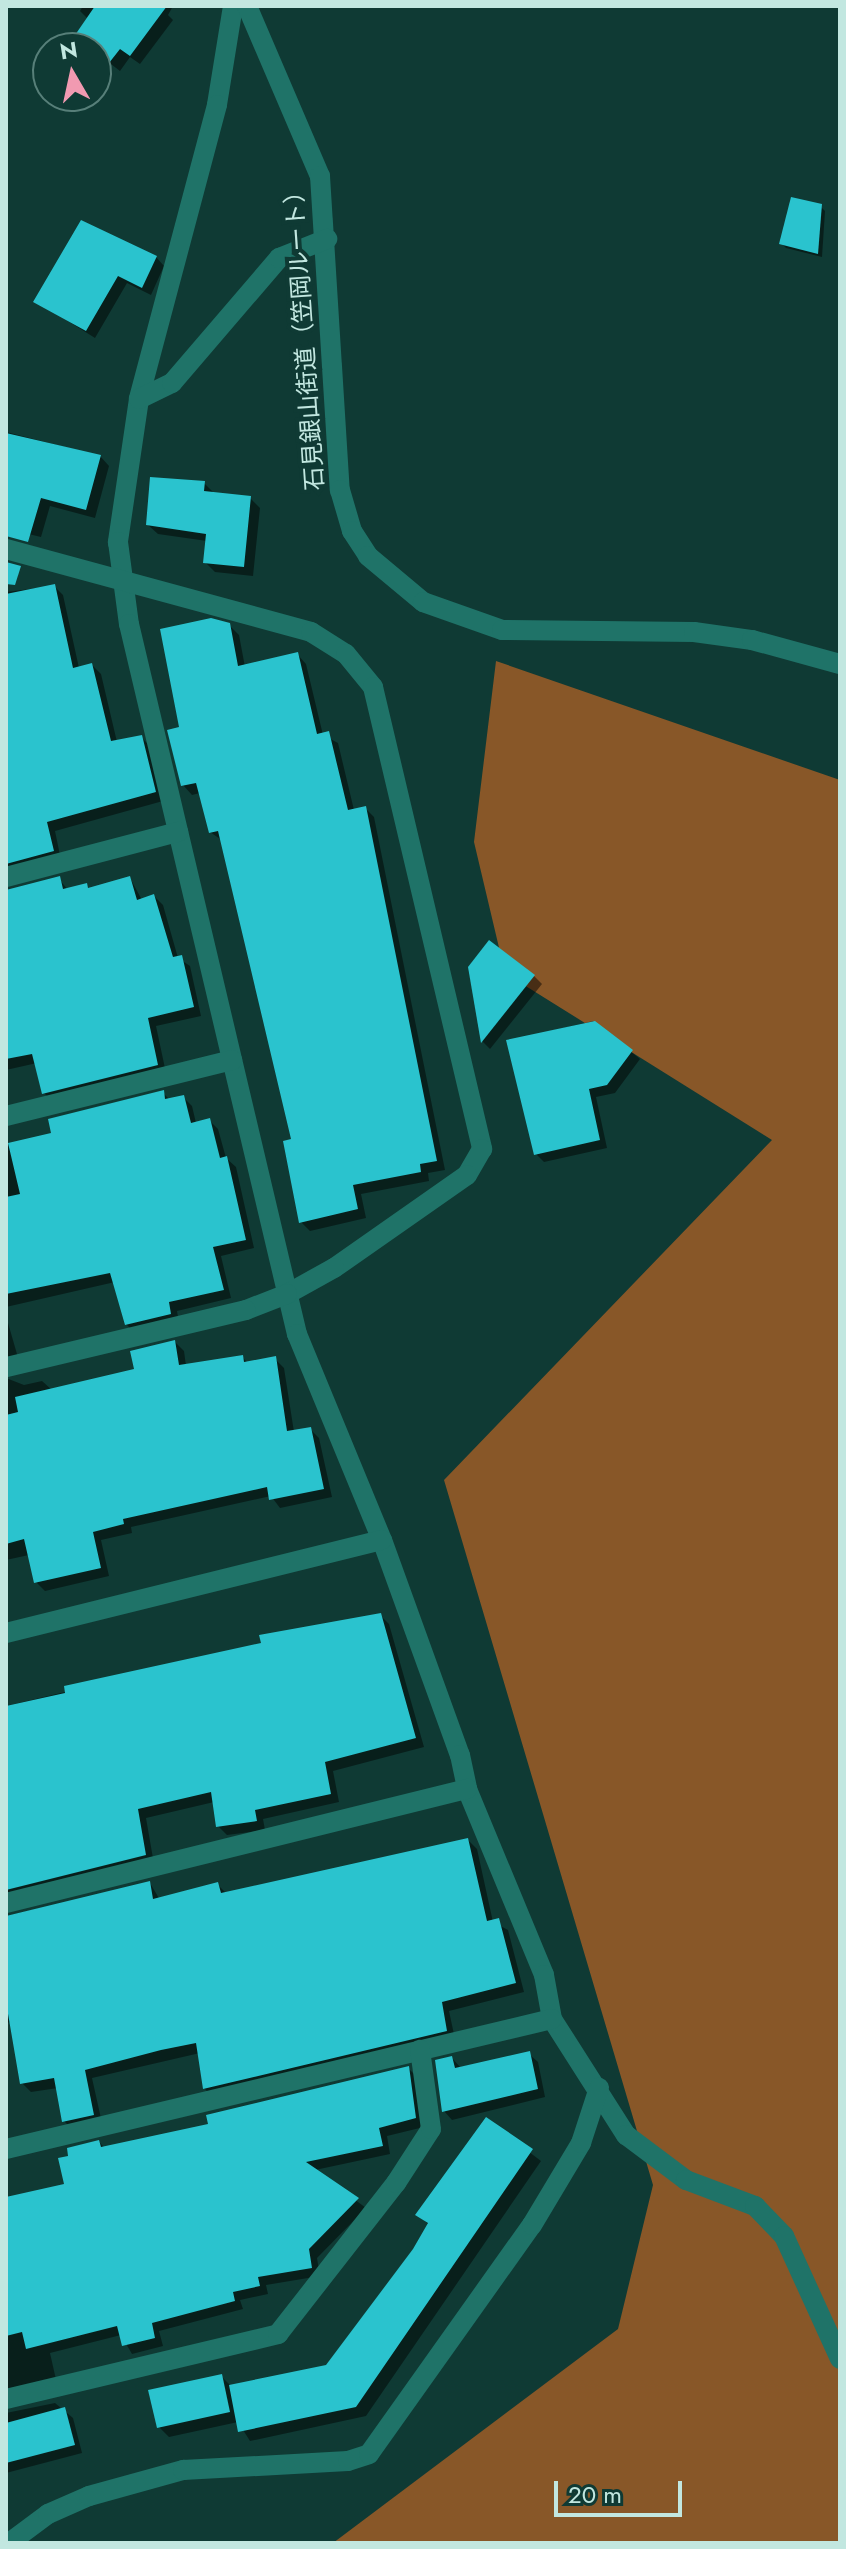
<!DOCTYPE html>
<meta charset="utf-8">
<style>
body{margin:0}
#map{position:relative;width:846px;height:2549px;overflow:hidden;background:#0f3a34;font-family:Jost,"Noto Sans JP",sans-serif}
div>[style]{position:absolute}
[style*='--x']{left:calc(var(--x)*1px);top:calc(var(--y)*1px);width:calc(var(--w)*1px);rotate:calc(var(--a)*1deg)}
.forest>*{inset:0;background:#885728}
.shadow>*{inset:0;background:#0007}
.building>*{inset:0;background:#2ac3ce}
.street>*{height:20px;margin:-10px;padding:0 10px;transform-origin:10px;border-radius:10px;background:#1f7368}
.secondary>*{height:20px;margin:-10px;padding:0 10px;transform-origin:10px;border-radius:10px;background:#1f7368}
span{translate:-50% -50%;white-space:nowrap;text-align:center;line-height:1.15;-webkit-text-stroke:8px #0f3a34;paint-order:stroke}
.street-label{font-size:24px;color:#c2e7e0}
.frame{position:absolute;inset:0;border:8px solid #c2e7e0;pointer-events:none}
.north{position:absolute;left:32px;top:32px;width:80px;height:80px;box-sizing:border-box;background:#0f3a34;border:2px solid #577f79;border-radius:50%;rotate:351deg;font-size:22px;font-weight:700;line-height:32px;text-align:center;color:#c2e7e0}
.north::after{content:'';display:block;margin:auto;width:28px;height:36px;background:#f19ab1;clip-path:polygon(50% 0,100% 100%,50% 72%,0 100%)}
.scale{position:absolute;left:554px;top:2481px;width:128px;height:36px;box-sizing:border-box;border:4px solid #c2e7e0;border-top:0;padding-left:10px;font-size:24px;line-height:28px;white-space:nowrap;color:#c2e7e0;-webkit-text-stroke:6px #0f3a34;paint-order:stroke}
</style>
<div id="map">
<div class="forest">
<i style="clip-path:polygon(496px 661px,840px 780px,840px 2543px,333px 2543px,618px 2329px,653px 2185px,444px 1480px,772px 1140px,505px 973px,474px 842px)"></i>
</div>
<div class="shadow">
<i style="clip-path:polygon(83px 6px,173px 6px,168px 15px,173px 20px,140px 64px,130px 57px,120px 71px,76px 37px,88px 19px,80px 11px)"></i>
<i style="clip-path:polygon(820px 206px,825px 211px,822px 257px,786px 248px,782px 244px)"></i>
<i style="clip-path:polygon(156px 257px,164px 266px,151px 295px,127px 283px,95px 338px,36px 301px)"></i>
<i style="clip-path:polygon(6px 432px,100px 456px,109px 466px,95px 518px,50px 506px,41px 537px,12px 530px,6px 524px)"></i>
<i style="clip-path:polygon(204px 483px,214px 493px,250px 498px,260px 508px,253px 576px,215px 572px,205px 562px,207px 541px,158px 534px,148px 525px)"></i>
<i style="clip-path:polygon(54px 586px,63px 595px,79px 668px,92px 665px,101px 674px,117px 742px,141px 737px,150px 746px,163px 801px,55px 831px,61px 860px,6px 882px,6px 592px)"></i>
<i style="clip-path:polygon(229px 625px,239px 635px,245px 667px,297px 654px,306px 664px,323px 735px,338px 743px,354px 810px,365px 808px,374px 817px,445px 1170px,428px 1173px,429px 1181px,361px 1194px,366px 1218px,310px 1231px,301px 1222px,293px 1141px,223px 841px,210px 832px,200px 793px,192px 795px,183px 785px,181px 729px)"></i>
<i style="clip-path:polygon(130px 878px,142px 900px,154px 896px,163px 905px,178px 958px,190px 966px,201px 1016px,156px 1026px,166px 1073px,53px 1102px,44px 1093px,37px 1063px,6px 1070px,6px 891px,59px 879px,68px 890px,86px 886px,91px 890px)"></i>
<i style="clip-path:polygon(469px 969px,534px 976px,542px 984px,490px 1049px,483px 1042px)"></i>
<i style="clip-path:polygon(593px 1021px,640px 1059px,615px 1093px,596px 1097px,607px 1148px,544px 1162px,536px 1154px,509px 1041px)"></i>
<i style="clip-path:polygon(163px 1093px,170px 1100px,183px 1097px,192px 1106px,196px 1123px,209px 1120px,218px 1129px,226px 1158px,236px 1167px,254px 1248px,221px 1256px,231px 1298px,177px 1311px,179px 1323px,135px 1333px,126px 1324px,115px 1282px,6px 1307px,6px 1146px,54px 1135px)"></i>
<i style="clip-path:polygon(6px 1316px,19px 1361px,6px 1366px)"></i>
<i style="clip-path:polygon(175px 1342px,184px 1351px,186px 1366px,242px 1357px,248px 1363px,275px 1359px,284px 1368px,294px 1432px,310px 1429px,319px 1438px,332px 1497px,280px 1508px,271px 1496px,131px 1527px,132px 1533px,101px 1540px,109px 1576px,45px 1591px,36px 1582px,29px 1555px,6px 1560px,6px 1378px,24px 1385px,42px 1381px,52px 1390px,136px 1370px)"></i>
<i style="clip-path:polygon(380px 1615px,389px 1624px,424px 1747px,333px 1771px,339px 1802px,263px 1819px,265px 1830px,227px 1835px,218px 1826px,214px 1802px,146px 1818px,154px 1864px,6px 1908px,6px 1706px,263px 1645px,261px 1636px)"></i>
<i style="clip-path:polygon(468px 1840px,477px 1849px,493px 1922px,508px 1930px,524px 1992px,449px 2011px,455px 2039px,213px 2097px,204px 2088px,200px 2053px,92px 2078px,102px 2123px,73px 2130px,64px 2121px,58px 2088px,31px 2092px,22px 2083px,11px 2022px,6px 2023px,6px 1916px,150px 1883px,160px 1900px,217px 1884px,227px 1894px)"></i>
<i style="clip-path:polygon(529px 2054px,538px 2062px,545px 2097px,452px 2120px,444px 2111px,452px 2058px,460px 2067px)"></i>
<i style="clip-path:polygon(409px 2069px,417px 2077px,424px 2127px,387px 2136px,390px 2154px,315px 2170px,366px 2208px,317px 2258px,320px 2276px,266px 2285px,268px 2294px,240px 2300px,243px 2309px,159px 2331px,163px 2346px,132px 2354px,121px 2335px,50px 2353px,57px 2384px,6px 2400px,6px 2199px,66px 2186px,99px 2142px,105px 2148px,210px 2126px)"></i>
<i style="clip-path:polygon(487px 2120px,541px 2161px,366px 2416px,250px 2441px,238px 2422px,169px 2437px,159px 2427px,221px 2376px,232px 2387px,328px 2367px,415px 2250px,429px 2225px,418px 2214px)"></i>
<i style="clip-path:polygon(55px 2403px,73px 2418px,82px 2453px,6px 2473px,6px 2413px)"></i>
</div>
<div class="building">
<i style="clip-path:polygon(95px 6px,167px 6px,130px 56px,120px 49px,109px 63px,96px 48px,73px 38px)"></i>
<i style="clip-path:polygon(791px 197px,822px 204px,818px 254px,779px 244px)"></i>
<i style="clip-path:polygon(81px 220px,157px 256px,142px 288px,118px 276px,86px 331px,33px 302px)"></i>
<i style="clip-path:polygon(6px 433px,101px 455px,86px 510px,41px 498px,28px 542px,6px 536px)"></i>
<i style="clip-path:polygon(150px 477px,205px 481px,204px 491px,251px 496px,244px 567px,203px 563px,206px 534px,146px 525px)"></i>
<i style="clip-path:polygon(6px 562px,21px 566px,15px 585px,6px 584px)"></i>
<i style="clip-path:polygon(55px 584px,73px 668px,92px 663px,111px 741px,142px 735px,156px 792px,47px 822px,54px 851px,6px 864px,6px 594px)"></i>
<i style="clip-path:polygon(211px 618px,230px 623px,238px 666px,298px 652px,317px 734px,329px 731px,348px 810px,366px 806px,437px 1161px,420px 1164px,421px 1172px,353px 1185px,358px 1209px,299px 1223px,283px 1141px,291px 1139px,218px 831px,209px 833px,196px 783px,181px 786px,167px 730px,179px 727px,160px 629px)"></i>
<i style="clip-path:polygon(60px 876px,63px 889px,87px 883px,88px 888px,130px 876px,137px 900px,154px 894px,173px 957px,182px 955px,194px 1007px,148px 1018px,158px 1065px,42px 1094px,32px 1054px,6px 1059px,6px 890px)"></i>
<i style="clip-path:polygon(489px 940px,535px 975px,481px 1043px,468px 967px)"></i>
<i style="clip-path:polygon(595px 1021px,633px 1050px,607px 1085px,589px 1089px,600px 1140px,534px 1155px,506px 1040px)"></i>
<i style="clip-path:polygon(164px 1090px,165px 1099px,184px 1095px,191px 1123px,210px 1118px,220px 1158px,227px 1156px,246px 1240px,213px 1247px,224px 1290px,169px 1302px,171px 1314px,125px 1325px,110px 1273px,6px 1294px,6px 1197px,20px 1194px,8px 1143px,51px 1133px,48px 1119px)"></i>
<i style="clip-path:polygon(175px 1340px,179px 1365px,243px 1355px,244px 1362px,276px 1356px,287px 1431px,311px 1427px,324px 1489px,269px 1500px,267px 1487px,123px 1519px,124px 1524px,93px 1532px,101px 1568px,34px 1583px,24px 1539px,6px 1544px,6px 1415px,18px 1412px,15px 1397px,134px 1369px,130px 1351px)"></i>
<i style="clip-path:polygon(381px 1613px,416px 1738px,325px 1762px,331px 1794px,255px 1810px,257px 1821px,216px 1827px,211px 1792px,138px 1809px,146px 1855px,6px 1890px,6px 1706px,65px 1693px,64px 1686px,261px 1643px,259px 1635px)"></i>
<i style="clip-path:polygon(468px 1838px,487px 1921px,499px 1918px,516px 1983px,442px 2002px,447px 2031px,203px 2089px,196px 2043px,161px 2050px,85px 2070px,94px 2115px,62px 2122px,54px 2078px,20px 2084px,6px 2002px,6px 1916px,150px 1881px,153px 1899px,218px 1882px,221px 1893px)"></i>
<i style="clip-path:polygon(530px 2051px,538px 2089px,442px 2112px,435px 2060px,452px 2056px,455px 2068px)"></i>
<i style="clip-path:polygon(409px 2066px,416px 2118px,379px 2128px,383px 2146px,306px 2162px,359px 2198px,309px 2249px,312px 2268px,258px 2277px,260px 2286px,233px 2292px,235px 2301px,152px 2323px,155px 2338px,122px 2346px,117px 2326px,26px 2349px,22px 2332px,6px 2336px,6px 2197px,64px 2184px,58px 2158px,68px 2156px,67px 2148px,99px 2140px,101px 2147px,208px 2124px,206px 2115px)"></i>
<i style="clip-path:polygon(486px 2117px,533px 2149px,356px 2407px,238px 2432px,229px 2385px,326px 2365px,413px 2249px,428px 2223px,415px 2215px)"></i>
<i style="clip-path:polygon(222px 2374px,230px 2412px,157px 2428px,148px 2390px)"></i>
<i style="clip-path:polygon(65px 2407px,75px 2445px,6px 2463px,6px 2423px)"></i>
</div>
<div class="street">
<i style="--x:233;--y:6;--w:100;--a:99.2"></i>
<i style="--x:217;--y:105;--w:304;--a:104.9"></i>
<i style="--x:139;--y:399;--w:145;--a:98.4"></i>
<i style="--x:118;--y:542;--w:83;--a:82.4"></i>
<i style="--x:129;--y:624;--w:730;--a:76.69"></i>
<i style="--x:297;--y:1334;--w:223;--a:67.6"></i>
<i style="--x:382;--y:1540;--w:229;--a:70.1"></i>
<i style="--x:460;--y:1755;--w:35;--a:78"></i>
<i style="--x:467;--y:1789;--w:201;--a:67.5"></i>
<i style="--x:544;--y:1975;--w:45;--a:79.7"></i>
<i style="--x:552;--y:2019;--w:138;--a:57.5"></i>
<i style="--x:626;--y:2135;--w:75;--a:36.9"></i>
<i style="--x:686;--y:2180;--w:74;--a:20.6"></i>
<i style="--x:755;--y:2206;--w:42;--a:46"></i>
<i style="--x:784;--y:2236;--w:135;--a:65.5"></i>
<i style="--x:247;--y:6;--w:185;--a:66.8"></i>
<i style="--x:320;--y:176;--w:315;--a:86.4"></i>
<i style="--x:340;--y:490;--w:43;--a:73.7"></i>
<i style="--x:352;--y:531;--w:30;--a:57"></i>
<i style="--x:368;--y:556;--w:72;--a:39.9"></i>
<i style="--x:423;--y:602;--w:84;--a:19.5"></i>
<i style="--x:502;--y:630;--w:192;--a:0.6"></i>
<i style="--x:694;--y:632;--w:59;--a:7.9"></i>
<i style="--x:752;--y:640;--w:91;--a:15.3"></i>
<i style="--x:139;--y:399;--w:37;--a:-26"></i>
<i style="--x:172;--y:383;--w:165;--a:-49.4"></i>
<i style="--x:279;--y:258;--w:52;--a:-21.6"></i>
<i style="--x:6;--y:549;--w:316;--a:15.2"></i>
<i style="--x:311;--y:632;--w:41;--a:32.2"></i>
<i style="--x:346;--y:654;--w:43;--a:50.7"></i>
<i style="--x:373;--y:687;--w:475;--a:76.7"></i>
<i style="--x:482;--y:1149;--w:30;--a:120"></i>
<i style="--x:467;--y:1175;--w:162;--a:145"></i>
<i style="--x:334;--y:1268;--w:54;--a:151"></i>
<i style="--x:287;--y:1294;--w:44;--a:158.7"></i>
<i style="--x:246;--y:1310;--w:247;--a:166.6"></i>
<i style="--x:6;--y:877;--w:178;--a:-14.7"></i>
<i style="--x:6;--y:1116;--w:233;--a:-13.9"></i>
<i style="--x:6;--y:1903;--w:475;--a:-13.9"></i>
<i style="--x:6;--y:2149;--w:561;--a:-13.39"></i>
<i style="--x:6;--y:2399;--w:280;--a:-13.4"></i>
<i style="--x:278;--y:2334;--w:192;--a:-52"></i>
<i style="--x:396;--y:2183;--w:64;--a:-57.1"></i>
<i style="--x:431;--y:2129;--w:80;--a:-97.9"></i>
<i style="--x:9;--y:2543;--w:49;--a:-36.6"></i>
<i style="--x:48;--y:2514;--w:45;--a:-23.7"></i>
<i style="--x:89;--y:2496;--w:98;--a:-15.5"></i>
<i style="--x:183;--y:2470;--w:165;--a:-3.1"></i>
<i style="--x:348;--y:2461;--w:22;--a:-18"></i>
<i style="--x:369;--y:2454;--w:281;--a:-54.6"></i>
<i style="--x:532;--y:2225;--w:96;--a:-59.1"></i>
<i style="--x:581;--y:2143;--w:58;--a:-71.9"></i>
</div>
<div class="secondary">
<i style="--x:6;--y:1633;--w:387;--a:-13.9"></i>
</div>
<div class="street-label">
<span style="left:304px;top:335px;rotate:-94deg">石見銀山街道（笠岡ルート）</span>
</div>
<div class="frame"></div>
<div class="north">N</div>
<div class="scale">20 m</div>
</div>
